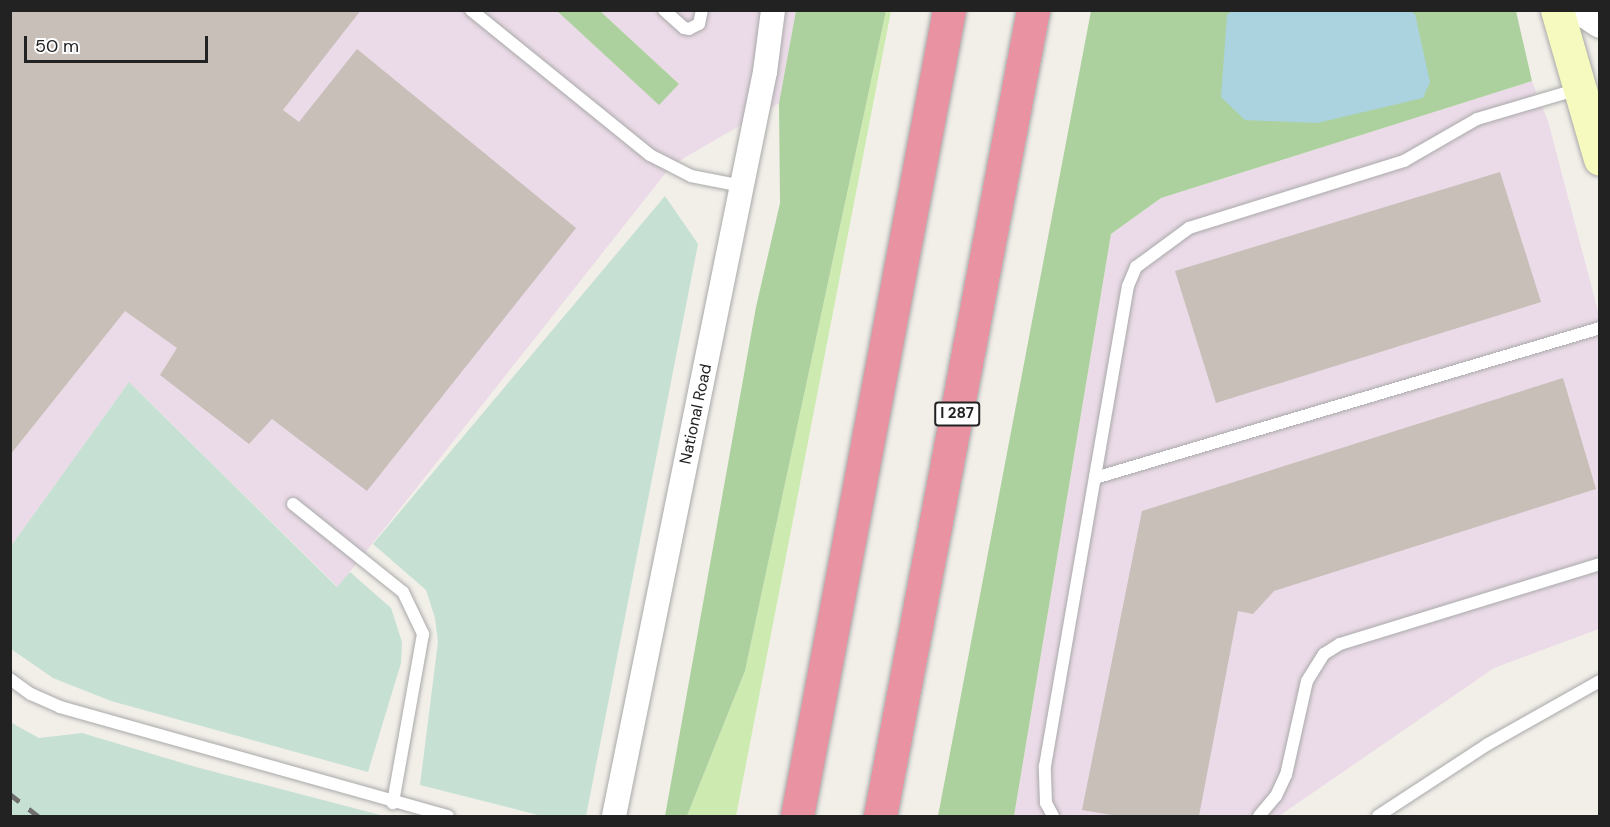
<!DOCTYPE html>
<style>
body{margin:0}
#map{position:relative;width:1610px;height:827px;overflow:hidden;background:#f2efe9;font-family:"DM Sans",sans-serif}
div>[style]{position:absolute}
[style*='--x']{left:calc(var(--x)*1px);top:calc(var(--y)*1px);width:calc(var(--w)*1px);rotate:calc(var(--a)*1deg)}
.industrial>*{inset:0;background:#ebdbe8}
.grass>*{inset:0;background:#cdebb0}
.forest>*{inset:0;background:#add19e}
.wetland>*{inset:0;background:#c6e0d4}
.water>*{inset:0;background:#aad3df}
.building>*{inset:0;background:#c7bfb8}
.roads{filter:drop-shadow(0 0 2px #a9a9a9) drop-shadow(0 0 2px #a9a9a9)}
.service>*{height:12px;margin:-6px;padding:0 6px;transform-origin:6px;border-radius:6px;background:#fff}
.minor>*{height:24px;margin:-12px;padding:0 12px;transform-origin:12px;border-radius:12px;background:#fff}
.tertiary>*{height:30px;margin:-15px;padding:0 15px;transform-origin:15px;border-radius:15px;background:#fff}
.secondary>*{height:33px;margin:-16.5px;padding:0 16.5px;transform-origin:16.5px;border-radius:16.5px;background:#f7fabf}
.motorway>*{height:33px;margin:-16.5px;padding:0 16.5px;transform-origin:16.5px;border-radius:16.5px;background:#e892a2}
.rail>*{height:4.5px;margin-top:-2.25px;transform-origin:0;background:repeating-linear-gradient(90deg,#707070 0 12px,transparent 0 24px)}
span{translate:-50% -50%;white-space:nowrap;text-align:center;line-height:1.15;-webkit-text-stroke:5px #fff;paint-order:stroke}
.shield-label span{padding:2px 4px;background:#fff;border:2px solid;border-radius:4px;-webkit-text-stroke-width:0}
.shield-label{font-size:15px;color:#222;font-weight:700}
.street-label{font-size:16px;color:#222}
.frame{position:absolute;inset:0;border:12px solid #222;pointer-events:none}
.scale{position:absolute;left:24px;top:36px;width:184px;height:27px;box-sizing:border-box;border:3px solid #222;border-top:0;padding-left:8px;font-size:18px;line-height:21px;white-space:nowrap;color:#222;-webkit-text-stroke:4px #fff;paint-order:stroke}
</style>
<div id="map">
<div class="industrial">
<i style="clip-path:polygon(11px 11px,557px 11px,659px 104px,679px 84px,600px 11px,796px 11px,779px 103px,672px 165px,338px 587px,129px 382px,11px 546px)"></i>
<i style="clip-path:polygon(1532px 81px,1548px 121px,1599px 315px,1599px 629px,1494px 668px,1279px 816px,1014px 816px,1111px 234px,1161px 198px)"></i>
</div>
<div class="grass">
<i style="clip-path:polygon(886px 11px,891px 11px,736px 816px,687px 816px,745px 671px)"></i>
</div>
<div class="forest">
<i style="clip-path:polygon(557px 11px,600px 11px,679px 84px,659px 105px)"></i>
<i style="clip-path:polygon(796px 11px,886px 11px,745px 671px,687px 816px,665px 816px,756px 307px,780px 203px,779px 103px)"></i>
<i style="clip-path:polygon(1091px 11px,1516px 11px,1532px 81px,1161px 198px,1111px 234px,1014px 816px,938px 816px)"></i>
</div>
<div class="wetland">
<i style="clip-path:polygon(665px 196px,698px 244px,586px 816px,542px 816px,420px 785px,438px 642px,435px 618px,426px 590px,373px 544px)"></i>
<i style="clip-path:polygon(129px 382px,337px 587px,350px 572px,391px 608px,402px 642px,401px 663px,368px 772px,111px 701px,53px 678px,11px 649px,11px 546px)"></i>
<i style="clip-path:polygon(10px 722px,39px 738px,82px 733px,196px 767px,384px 816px,11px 816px)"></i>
</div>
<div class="water">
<i style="clip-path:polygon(1410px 11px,1415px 14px,1430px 82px,1423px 98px,1317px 123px,1245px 120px,1221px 97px,1227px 15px,1232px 11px)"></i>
</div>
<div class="building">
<i style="clip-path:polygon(10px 10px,361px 10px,283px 110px,299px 122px,357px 49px,576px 228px,367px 491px,272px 419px,249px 444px,160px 375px,177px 348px,125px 311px,10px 455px)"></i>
<i style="clip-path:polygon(1500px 172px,1541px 302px,1216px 403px,1175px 271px)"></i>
<i style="clip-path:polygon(1563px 378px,1596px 489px,1274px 591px,1253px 614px,1238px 611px,1199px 816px,1117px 816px,1082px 810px,1142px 511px)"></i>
</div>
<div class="roads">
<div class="service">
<i style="--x:471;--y:10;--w:230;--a:39"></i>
<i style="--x:650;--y:155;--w:46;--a:27.1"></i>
<i style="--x:691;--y:176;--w:52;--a:11.1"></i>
<i style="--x:664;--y:10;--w:27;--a:42"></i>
<i style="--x:684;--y:28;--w:5;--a:11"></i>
<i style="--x:689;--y:29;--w:11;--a:-27"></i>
<i style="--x:699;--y:24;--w:14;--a:-78"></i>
<i style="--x:1095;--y:478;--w:527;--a:-16.54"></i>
<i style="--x:293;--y:504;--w:141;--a:38.7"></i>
<i style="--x:403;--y:592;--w:47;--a:64.5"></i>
<i style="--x:423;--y:634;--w:172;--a:100.1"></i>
<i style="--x:10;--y:679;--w:26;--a:36"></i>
<i style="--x:31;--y:694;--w:32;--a:24"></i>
<i style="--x:60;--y:707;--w:403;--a:15.7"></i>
<i style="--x:1053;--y:816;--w:15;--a:-118"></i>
<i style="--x:1046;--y:803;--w:37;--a:-92"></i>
<i style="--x:1045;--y:766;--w:487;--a:-80.2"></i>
<i style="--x:1128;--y:286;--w:21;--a:-67"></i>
<i style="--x:1136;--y:267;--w:66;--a:-36.3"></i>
<i style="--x:1189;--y:228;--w:225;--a:-17.3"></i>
<i style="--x:1404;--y:161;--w:84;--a:-29.9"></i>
<i style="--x:1477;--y:119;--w:105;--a:-16.5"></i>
<i style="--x:1259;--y:816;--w:26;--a:-50"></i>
<i style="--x:1276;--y:796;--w:23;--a:-65"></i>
<i style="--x:1286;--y:775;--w:96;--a:-77.4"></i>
<i style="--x:1307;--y:681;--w:32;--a:-58"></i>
<i style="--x:1324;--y:654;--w:19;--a:-32"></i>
<i style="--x:1340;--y:644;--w:272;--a:-17.1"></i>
<i style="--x:1378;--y:816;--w:131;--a:-33.2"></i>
<i style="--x:1488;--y:744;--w:129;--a:-29.4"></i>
</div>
<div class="minor">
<i style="--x:614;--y:816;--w:759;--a:-78.53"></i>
<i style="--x:765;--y:72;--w:63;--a:-82.6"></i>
</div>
<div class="tertiary">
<i style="--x:1581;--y:10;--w:23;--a:34"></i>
</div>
<div class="secondary">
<i style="--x:1557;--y:10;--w:155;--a:73.9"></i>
</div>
<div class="motorway">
<i style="--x:797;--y:816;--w:820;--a:-79.32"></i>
<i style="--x:880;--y:816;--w:820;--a:-79.25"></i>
</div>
</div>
<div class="rail">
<i style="--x:10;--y:794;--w:36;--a:38"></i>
</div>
<div class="shield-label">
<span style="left:957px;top:414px">I 287</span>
</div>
<div class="street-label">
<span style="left:696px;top:414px;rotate:-78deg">National Road</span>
</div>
<div class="frame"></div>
<div class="scale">50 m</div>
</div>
